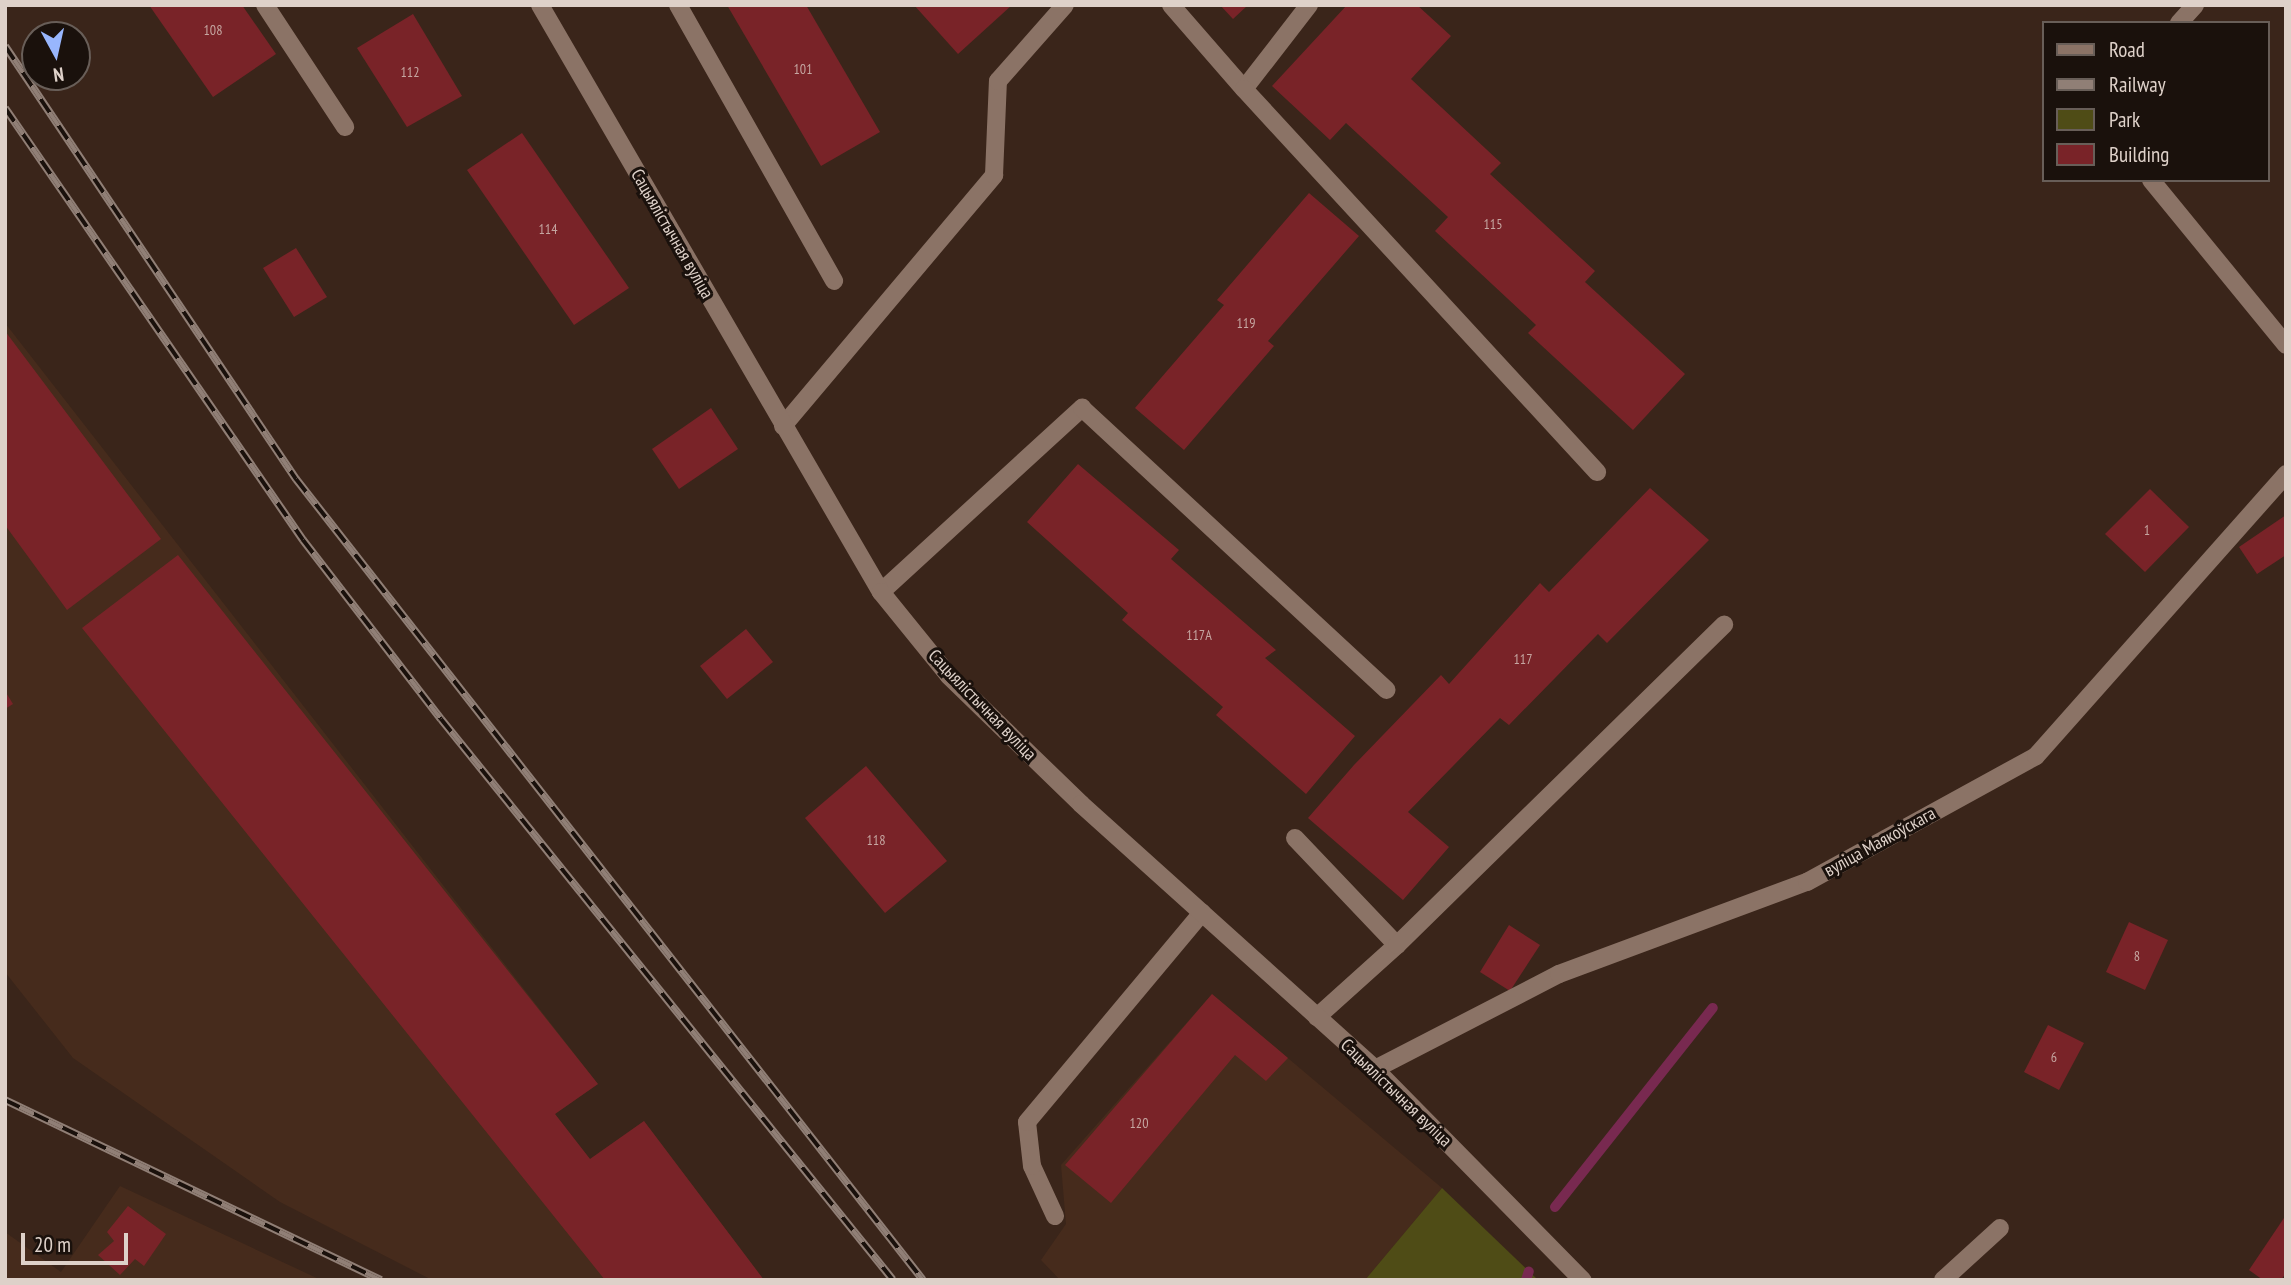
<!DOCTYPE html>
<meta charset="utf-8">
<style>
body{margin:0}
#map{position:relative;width:2291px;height:1285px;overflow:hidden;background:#3a251a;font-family:"PT Sans Narrow",sans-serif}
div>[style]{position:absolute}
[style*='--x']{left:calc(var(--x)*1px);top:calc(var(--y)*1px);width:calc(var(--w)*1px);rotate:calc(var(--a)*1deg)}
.built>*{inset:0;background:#462b1c}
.green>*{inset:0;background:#4f4c16}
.stream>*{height:10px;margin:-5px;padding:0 5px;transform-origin:5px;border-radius:5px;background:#782950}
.building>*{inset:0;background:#792328}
.service>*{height:18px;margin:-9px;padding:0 9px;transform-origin:9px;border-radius:9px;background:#8b7366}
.minor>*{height:18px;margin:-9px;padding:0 9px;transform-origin:9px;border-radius:9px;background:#8b7366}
.tertiary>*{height:18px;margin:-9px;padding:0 9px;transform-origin:9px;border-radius:9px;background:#8b7366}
.rail>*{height:8px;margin-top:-4px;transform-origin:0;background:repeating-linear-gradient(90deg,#1a110c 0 16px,#907f76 0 32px);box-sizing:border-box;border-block:2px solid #907f76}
span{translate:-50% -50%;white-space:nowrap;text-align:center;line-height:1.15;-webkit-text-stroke:6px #1a110c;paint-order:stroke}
.number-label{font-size:14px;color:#c5a6a1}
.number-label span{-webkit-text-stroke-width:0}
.street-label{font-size:18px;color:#ded1c9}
.frame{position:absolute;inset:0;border:7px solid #ded1c9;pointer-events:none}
.legend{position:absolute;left:2042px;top:21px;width:228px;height:161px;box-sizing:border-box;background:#1a110c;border:2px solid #685e58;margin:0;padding:9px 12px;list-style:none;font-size:21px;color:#ded1c9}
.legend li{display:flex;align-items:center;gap:14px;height:35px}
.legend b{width:35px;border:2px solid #685e58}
.north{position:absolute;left:21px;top:21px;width:70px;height:70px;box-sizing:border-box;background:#1a110c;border:2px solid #685e58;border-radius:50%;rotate:172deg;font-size:19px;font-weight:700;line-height:28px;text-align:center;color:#ded1c9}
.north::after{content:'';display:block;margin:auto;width:24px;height:32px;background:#98b6fd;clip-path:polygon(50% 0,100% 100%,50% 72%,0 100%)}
.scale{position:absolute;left:21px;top:1233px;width:107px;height:32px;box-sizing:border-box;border:4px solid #ded1c9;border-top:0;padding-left:9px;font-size:21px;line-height:24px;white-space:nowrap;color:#ded1c9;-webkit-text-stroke:5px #1a110c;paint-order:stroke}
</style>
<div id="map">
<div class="built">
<i style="clip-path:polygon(5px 323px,598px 1084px,555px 1114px,590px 1159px,644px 1121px,764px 1280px,432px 1280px,280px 1202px,73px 1058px,5px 972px)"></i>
<i style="clip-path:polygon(1212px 994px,1442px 1188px,1365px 1280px,1060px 1280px,1041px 1260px,1066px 1224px,1061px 1165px)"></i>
<i style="clip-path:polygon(120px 1186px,321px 1280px,5px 1280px,5px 1232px,61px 1272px)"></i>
</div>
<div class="green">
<i style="clip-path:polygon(1442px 1188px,1538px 1280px,1365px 1280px)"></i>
</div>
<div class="stream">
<i style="--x:1555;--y:1207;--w:254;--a:-51.6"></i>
<i style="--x:1526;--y:1280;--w:9;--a:-72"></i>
</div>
<div class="building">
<i style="clip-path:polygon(149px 5px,242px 5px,276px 54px,213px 97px)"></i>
<i style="clip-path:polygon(727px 5px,806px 5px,880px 132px,821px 166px)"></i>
<i style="clip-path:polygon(914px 5px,1012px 5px,958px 54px)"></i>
<i style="clip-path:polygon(1220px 5px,1248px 5px,1233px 19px)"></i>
<i style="clip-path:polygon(1347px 5px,1417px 5px,1451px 36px,1411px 79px,1501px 163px,1490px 174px,1595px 271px,1585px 282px,1685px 374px,1633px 430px,1528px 333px,1536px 325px,1435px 231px,1448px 217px,1346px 123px,1330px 140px,1272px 86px)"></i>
<i style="clip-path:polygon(413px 14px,462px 96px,407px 127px,357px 48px)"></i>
<i style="clip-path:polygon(522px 133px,629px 288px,574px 325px,467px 170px)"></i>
<i style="clip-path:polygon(1309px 193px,1359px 236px,1268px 341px,1274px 346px,1184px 450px,1135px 408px,1224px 305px,1217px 300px)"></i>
<i style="clip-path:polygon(296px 248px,327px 297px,294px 317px,263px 268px)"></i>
<i style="clip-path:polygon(5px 331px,161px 539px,67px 610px,5px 525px)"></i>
<i style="clip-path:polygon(711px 408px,738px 449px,679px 489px,652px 449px)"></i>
<i style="clip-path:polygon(1078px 464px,1179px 550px,1171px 559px,1276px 650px,1265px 658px,1355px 736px,1306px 794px,1216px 715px,1223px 707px,1122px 620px,1128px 613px,1027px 522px)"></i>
<i style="clip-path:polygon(1650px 488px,1709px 540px,1607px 643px,1598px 634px,1509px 725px,1500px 718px,1408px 812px,1449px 847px,1403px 900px,1308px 818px,1354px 765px,1441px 675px,1449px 684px,1540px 583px,1549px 592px)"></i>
<i style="clip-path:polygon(2150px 489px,2189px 527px,2145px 572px,2105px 534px)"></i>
<i style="clip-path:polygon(2286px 515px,2286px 555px,2257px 574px,2239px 547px)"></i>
<i style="clip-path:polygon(178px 555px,598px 1084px,555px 1114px,590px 1159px,644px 1121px,764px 1280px,605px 1280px,82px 628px)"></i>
<i style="clip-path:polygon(746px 629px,773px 662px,727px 699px,700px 666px)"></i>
<i style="clip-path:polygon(5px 691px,13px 704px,5px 709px)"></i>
<i style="clip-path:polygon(866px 766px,947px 861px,885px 913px,805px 818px)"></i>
<i style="clip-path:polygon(2129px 922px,2168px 940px,2145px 990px,2106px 972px)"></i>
<i style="clip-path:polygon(1509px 925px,1540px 945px,1510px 991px,1480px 972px)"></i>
<i style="clip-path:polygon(1212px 994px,1288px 1058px,1266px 1081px,1235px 1055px,1111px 1203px,1065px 1165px)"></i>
<i style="clip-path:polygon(2048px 1025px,2084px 1043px,2059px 1090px,2024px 1072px)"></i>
<i style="clip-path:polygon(128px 1206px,166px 1234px,144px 1266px,135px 1259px,120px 1275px,98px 1255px,114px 1241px,107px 1232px)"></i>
<i style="clip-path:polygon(2286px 1215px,2286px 1273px,2281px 1280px,2263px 1280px,2249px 1270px)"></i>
</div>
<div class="service">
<i style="--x:265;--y:5;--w:146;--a:56.7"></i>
<i style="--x:678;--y:5;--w:317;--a:60.5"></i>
<i style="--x:1171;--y:5;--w:111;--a:49"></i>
<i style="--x:1309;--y:5;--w:106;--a:127.7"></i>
<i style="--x:1244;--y:89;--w:521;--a:47.33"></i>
<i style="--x:2179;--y:23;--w:24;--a:-48"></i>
<i style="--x:2151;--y:180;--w:213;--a:50.7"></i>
<i style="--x:783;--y:426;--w:328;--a:-49.9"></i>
<i style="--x:994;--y:175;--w:94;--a:-87.6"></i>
<i style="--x:998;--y:81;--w:101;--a:-48.6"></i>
<i style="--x:881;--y:592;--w:273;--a:-42.5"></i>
<i style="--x:1082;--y:408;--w:415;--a:42.8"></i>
<i style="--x:1295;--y:838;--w:148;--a:46.4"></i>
<i style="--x:1397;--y:945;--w:108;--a:138"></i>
<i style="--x:1397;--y:945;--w:458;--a:-44.4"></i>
<i style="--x:1055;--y:1216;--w:55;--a:-114.7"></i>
<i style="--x:1032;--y:1166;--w:44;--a:-96.5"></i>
<i style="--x:1027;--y:1122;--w:273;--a:-50.1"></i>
<i style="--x:1943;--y:1280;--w:77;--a:-42.4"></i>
</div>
<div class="minor">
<i style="--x:1375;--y:1069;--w:207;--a:-27.3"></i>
<i style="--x:1559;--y:974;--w:265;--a:-20.4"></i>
<i style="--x:1807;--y:882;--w:261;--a:-28.8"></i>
<i style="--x:2036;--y:756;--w:377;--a:-48.4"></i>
</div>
<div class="tertiary">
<i style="--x:540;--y:5;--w:679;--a:59.85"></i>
<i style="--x:881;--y:592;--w:108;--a:51"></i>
<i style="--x:949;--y:676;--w:184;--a:44.1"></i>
<i style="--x:1081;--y:804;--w:396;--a:42"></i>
<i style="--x:1375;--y:1069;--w:296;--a:45.5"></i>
</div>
<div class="rail">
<i style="--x:5;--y:46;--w:522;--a:56.1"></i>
<i style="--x:296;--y:479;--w:1017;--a:51.95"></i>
<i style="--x:5;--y:108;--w:525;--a:55.4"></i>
<i style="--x:303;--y:540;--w:226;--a:52.4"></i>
<i style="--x:441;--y:719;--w:720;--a:51.14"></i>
<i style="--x:5;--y:1100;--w:417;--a:25.6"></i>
</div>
<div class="number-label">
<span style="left:213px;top:30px">108</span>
<span style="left:803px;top:69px">101</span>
<span style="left:410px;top:72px">112</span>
<span style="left:1493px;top:224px">115</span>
<span style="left:548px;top:229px">114</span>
<span style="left:1246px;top:323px">119</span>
<span style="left:2147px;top:530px">1</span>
<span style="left:1199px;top:635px">117А</span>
<span style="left:1523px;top:659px">117</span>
<span style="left:876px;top:840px">118</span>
<span style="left:2137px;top:956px">8</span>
<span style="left:2054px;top:1057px">6</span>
<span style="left:1139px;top:1123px">120</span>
</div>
<div class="street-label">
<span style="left:672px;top:234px;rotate:60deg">Сацыялістычная вуліца</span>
<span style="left:982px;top:705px;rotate:46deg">Сацыялістычная вуліца</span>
<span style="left:1880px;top:842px;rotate:-29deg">вуліца Маякоўскага</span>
<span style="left:1396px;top:1093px;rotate:44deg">Сацыялістычная вуліца</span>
</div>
<div class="frame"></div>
<ul class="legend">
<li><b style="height:9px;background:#8b7366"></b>Road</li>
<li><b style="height:9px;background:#907f76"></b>Railway</li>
<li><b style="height:19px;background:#4f4c16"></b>Park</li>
<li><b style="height:19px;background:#792328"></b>Building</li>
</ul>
<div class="north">N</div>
<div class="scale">20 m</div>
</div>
